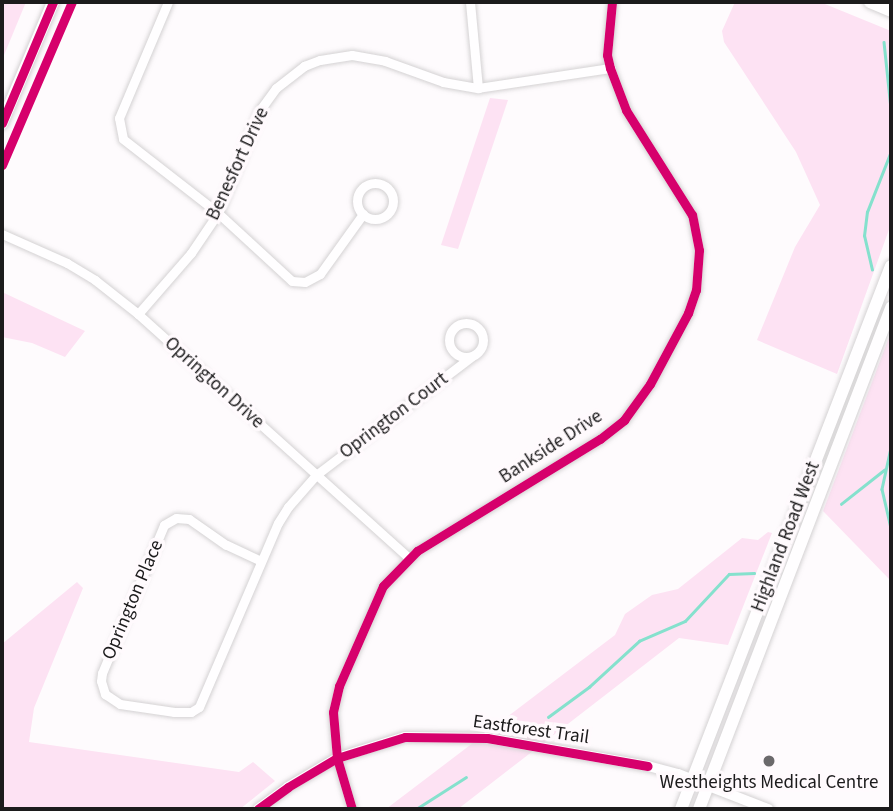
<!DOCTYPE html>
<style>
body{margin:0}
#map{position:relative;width:893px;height:811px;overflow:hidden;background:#fefbfd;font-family:"Source Sans 3",sans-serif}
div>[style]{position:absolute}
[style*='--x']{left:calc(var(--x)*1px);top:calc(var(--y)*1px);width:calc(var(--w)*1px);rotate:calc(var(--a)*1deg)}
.green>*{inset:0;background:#fde2f3}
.stream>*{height:2.5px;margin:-1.25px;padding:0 1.25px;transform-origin:1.25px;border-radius:1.25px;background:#85e1cd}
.roads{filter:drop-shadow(0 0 2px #d4d2d3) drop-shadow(0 0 2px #d4d2d3)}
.minor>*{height:9px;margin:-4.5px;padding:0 4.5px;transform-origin:4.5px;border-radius:4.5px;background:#fffeff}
.minor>.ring{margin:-4.5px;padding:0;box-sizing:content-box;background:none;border:9px solid #fffeff;border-radius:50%}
.tertiary>*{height:10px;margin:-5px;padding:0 5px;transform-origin:5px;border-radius:5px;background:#fffeff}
.secondary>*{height:12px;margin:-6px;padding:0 6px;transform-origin:6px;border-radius:6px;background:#fffeff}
.cycleway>*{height:9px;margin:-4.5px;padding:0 4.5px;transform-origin:4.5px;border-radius:4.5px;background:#d6006c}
.dots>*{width:19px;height:19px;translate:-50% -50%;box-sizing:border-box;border:4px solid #fffafd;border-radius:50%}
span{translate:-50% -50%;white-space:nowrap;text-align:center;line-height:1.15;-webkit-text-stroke:7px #fffafd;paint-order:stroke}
.street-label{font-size:19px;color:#1c1b1c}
.poi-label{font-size:19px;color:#1c1b1c}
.frame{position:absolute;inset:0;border:4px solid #1c1b1c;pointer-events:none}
</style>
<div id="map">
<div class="green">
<i style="clip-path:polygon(2px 2px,26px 2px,2px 60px)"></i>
<i style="clip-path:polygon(735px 2px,820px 2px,891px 31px,891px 224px,837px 374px,757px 340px,795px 247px,820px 205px,796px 152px,724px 42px,722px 31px)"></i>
<i style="clip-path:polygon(490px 98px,508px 100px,458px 249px,441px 245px)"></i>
<i style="clip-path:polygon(2px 292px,85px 331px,65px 357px,32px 343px,2px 337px)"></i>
<i style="clip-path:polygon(891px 332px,891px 581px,823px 511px)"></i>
<i style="clip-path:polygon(768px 532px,772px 533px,728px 645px,679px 638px,458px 809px,386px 809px,615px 635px,625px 614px,652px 595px,678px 589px,742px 538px,758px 540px)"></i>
<i style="clip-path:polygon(77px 582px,83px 588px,34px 708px,29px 742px,239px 772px,253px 762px,275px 781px,240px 809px,2px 809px,2px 644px)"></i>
</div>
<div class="stream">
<i style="--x:884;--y:42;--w:67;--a:84"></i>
<i style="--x:872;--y:270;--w:35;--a:-103"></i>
<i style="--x:864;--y:236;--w:24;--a:-83"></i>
<i style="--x:867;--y:212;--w:66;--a:-68.5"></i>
<i style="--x:891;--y:448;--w:42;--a:102.4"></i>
<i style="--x:882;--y:489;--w:39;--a:77"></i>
<i style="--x:841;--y:504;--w:55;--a:-38.3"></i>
<i style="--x:548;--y:717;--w:51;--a:-36.2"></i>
<i style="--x:589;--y:687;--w:68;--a:-42.6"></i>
<i style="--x:639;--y:641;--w:50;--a:-23.5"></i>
<i style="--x:685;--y:621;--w:64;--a:-46.9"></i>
<i style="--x:729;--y:574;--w:25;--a:-2"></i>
<i style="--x:416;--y:809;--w:59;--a:-32.6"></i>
</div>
<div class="roads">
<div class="minor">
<i style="--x:168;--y:2;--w:126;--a:112.9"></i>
<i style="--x:119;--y:118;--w:21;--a:79"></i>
<i style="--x:123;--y:139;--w:120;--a:37.9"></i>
<i style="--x:218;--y:213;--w:100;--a:42.6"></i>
<i style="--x:292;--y:281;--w:13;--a:4"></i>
<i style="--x:305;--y:282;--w:17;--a:-28"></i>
<i style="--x:320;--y:274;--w:74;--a:-54.4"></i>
<i style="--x:470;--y:2;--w:86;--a:84.7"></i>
<i class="ring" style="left:357px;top:183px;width:27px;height:27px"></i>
<i style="--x:2;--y:234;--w:71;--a:24"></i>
<i style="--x:67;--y:263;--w:33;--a:31"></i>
<i style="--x:95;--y:280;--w:55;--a:38.3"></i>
<i style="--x:138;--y:314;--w:365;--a:42"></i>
<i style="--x:138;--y:314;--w:81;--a:-49"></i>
<i style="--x:191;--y:253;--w:48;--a:-56"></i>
<i style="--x:218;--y:213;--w:111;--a:-67.8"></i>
<i style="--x:260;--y:110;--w:27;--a:-54"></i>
<i style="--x:276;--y:88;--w:36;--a:-38"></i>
<i style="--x:304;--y:66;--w:17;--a:-21"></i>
<i style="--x:320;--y:60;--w:32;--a:-9"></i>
<i style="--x:352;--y:55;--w:34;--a:10"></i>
<i style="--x:385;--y:61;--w:62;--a:19.9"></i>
<i style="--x:443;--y:82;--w:36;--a:10"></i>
<i style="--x:478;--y:88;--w:134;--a:-8.6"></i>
<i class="ring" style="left:449px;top:323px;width:25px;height:25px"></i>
<i style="--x:261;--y:561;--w:38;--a:-155"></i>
<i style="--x:226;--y:545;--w:45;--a:-144.9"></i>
<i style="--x:189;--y:519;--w:13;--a:-176"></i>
<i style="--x:176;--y:518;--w:14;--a:150"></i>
<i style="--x:164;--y:525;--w:160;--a:112.7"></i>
<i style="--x:102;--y:673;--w:8;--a:97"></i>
<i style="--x:101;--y:681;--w:14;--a:73"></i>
<i style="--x:105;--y:694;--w:18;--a:34"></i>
<i style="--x:120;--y:704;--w:55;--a:8.4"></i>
<i style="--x:174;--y:712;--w:17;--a:0"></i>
<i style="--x:191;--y:712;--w:9;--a:-32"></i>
<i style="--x:199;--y:707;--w:200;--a:-66.8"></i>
<i style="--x:278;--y:523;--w:19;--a:-58"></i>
<i style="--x:288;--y:507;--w:43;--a:-48.8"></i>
<i style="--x:316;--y:475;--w:195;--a:-37.3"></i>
<i style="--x:352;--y:809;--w:53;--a:-106.4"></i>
<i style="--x:337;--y:758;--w:46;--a:-95"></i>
<i style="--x:333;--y:712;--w:27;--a:-77"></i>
<i style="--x:339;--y:686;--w:109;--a:-66.3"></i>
<i style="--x:383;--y:586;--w:49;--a:-45.8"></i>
<i style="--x:417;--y:551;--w:215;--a:-31.5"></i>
<i style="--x:600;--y:439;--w:31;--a:-38"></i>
<i style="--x:624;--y:420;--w:44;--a:-54.2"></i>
<i style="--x:650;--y:384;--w:81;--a:-61.8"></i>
<i style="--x:688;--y:313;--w:24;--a:-71"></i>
<i style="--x:696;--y:290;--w:40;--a:-85.7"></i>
<i style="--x:699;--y:250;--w:36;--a:-101"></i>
<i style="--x:692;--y:215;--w:124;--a:-122.2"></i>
<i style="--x:626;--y:110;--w:45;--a:-110.9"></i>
<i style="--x:610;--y:68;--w:13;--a:-103"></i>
<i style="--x:607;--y:55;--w:53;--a:-84.6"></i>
</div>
<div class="tertiary">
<i style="--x:258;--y:809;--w:37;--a:-36"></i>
<i style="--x:288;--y:787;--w:57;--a:-30.6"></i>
<i style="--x:337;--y:758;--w:71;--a:-17.2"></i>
<i style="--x:405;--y:737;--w:82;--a:0.7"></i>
<i style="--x:487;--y:738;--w:163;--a:9.9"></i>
<i style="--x:648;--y:766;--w:31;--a:15"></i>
<i style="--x:678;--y:774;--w:97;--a:21.3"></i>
</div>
<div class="secondary">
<i style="--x:870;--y:2;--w:23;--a:23"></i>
<i style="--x:2;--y:123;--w:131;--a:-67.1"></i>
<i style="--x:681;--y:809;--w:582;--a:-68.86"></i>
<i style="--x:699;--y:809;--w:537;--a:-69.03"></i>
</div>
</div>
<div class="cycleway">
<i style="--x:2;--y:123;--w:131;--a:-67.1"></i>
<i style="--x:2;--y:165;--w:177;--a:-66.8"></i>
<i style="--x:258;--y:809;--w:37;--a:-36"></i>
<i style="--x:288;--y:787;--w:57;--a:-30.6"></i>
<i style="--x:337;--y:758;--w:71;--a:-17.2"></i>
<i style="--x:405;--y:737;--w:82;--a:0.7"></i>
<i style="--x:487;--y:738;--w:163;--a:9.9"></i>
<i style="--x:352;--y:809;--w:53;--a:-106.4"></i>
<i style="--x:337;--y:758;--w:46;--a:-95"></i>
<i style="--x:333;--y:712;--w:27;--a:-77"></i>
<i style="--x:339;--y:686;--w:109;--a:-66.3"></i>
<i style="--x:383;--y:586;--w:49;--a:-45.8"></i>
<i style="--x:417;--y:551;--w:215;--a:-31.5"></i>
<i style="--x:600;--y:439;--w:31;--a:-38"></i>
<i style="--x:624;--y:420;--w:44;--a:-54.2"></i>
<i style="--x:650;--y:384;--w:81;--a:-61.8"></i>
<i style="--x:688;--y:313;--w:24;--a:-71"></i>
<i style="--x:696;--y:290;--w:40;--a:-85.7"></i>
<i style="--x:699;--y:250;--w:36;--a:-101"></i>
<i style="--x:692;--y:215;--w:124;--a:-122.2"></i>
<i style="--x:626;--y:110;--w:45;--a:-110.9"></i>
<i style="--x:610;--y:68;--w:13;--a:-103"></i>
<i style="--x:607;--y:55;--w:53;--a:-84.6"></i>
</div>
<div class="dots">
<i style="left:769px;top:761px;background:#6b696b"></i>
</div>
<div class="street-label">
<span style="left:238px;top:164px;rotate:-65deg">Benesfort Drive</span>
<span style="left:214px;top:383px;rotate:42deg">Oprington Drive</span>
<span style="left:394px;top:416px;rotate:-37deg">Oprington Court</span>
<span style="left:551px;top:447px;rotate:-33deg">Bankside Drive</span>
<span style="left:786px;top:537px;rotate:-69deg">Highland Road West</span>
<span style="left:133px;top:600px;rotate:-67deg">Oprington Place</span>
<span style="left:531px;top:730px;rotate:8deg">Eastforest Trail</span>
</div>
<div class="poi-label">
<span style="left:769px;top:783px">Westheights Medical Centre</span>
</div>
<div class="frame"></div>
</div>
